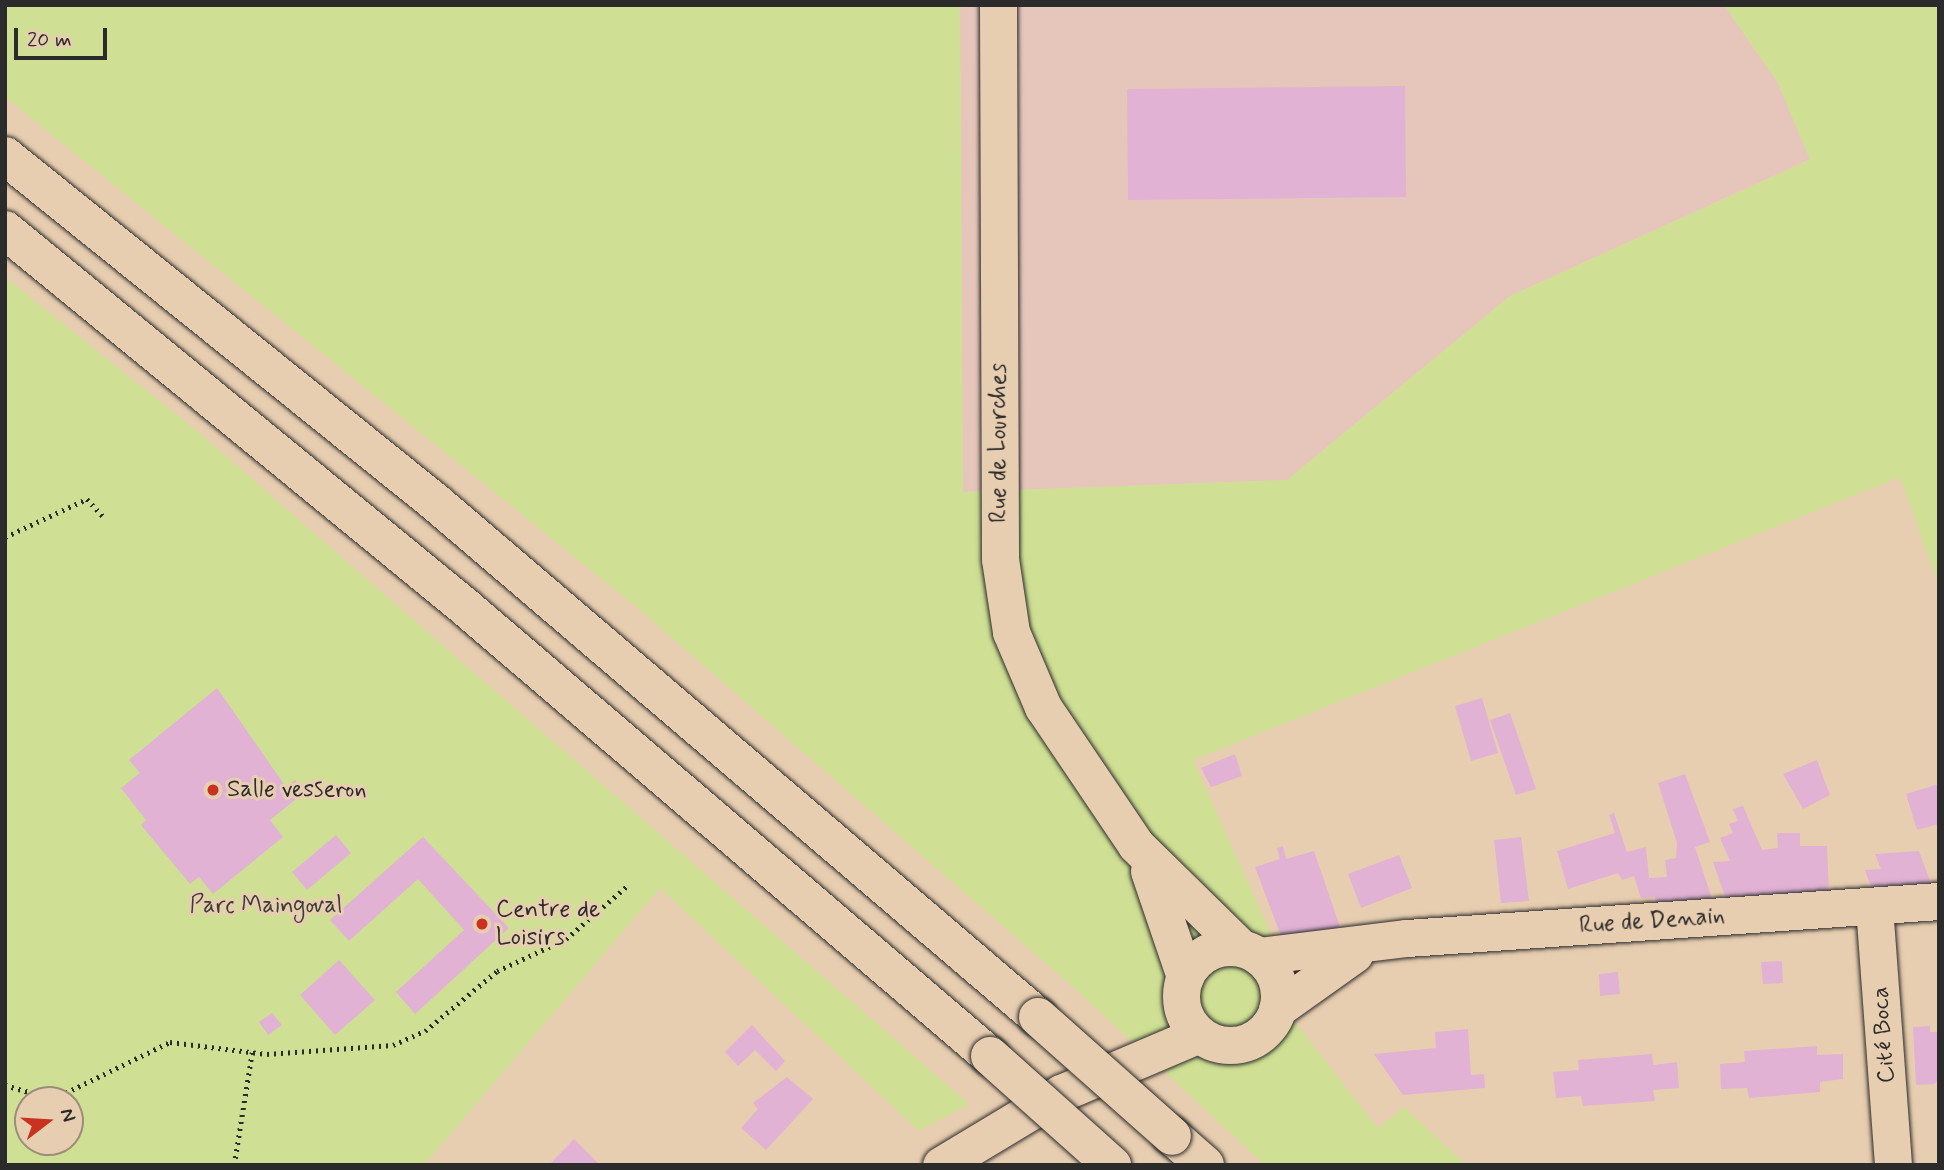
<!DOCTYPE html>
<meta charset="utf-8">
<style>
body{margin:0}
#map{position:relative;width:1944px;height:1170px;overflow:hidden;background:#e8ceb0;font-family:Mynerve,sans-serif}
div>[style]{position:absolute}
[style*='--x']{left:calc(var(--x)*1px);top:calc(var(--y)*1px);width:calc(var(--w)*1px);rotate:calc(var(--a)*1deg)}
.built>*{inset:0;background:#e6c6ba}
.green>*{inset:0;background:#cfe094}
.building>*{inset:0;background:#e1b2d3}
.path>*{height:4.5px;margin-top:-2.25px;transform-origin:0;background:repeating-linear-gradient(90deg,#2b2b2b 0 2px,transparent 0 7px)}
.roads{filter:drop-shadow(0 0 2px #2b2b2b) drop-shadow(0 0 2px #2b2b2b)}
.minor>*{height:37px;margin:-18.5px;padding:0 18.5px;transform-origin:18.5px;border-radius:18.5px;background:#e8ceb0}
.minor>.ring{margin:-18.5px;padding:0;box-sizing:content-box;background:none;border:37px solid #e8ceb0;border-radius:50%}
.highway>*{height:38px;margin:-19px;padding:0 19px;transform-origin:19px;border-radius:19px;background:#e8ceb0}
.bridges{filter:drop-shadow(0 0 2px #2b2b2b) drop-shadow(0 0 2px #2b2b2b)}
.highway-bridge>*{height:38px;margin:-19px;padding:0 19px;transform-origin:19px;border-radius:19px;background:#e8ceb0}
.dots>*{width:19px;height:19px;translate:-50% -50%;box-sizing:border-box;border:4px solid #e8ceb0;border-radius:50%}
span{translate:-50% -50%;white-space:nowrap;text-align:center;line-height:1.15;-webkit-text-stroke:6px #e8ceb0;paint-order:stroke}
.street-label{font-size:24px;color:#2b2b2b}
.poi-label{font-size:24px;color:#2b2b2b}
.left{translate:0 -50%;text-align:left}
.park-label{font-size:24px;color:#3b3d36}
.frame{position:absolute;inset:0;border:7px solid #2b2b2b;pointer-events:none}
.north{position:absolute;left:14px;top:1086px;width:70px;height:70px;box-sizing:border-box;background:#e8ceb0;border:2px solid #9c8d7b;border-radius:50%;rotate:73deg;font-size:19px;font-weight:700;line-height:28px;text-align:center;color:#2b2b2b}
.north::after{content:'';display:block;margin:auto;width:24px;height:32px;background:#c8321e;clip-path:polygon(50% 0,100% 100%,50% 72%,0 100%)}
.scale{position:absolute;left:14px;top:28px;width:93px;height:32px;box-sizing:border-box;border:4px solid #2b2b2b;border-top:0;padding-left:9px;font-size:21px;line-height:24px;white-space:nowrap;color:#2b2b2b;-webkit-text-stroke:5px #e8ceb0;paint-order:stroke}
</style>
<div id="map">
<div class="built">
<i style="clip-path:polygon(960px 5px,1724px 5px,1778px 83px,1810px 159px,1510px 296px,1287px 480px,962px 492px)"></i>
</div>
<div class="green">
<i style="clip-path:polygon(5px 5px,960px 5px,963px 492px,1287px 480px,1510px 296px,1810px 160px,1778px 83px,1724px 5px,1939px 5px,1939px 586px,1900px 477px,1193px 760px,1275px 943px,1296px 1024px,1378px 1128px,1404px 1107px,1466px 1165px,1265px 1165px,1072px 986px,634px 605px,5px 97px)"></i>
<i style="clip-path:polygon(evenodd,5px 277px,198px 432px,969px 1104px,919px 1131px,660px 888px,424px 1165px,5px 1165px,5px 277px,28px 1100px,70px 1100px,70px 1142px,28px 1142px,28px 1100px)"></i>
</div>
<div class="building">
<i style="clip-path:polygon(1405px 86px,1406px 197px,1128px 200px,1127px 89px)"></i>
<i style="clip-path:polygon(217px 688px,286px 787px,295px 780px,305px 792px,270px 820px,283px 837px,213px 894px,199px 877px,190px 884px,141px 825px,146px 820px,121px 788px,140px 773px,129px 760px)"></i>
<i style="clip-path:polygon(1482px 698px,1498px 753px,1471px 761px,1455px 706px)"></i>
<i style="clip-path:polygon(1510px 713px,1536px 789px,1516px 795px,1490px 720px)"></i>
<i style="clip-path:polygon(1235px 754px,1242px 776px,1211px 787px,1201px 768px)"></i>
<i style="clip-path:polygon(1817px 760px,1830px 795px,1803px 809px,1783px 774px)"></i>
<i style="clip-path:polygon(1685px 774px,1710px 842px,1695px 847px,1713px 902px,1656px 905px,1655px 897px,1641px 898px,1634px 876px,1622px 880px,1618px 873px,1568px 889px,1557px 851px,1615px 833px,1609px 815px,1614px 813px,1627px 852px,1646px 847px,1649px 878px,1667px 877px,1665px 860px,1676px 858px,1677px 843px,1658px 783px)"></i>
<i style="clip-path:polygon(1939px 784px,1939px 824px,1917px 830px,1906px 794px)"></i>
<i style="clip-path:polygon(1743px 806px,1762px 850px,1778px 848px,1777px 833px,1800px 833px,1800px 846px,1827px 846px,1829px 893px,1727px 902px,1713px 862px,1730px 861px,1720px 838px,1733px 833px,1729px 824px,1738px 821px,1733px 809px)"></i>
<i style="clip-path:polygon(336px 835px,351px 853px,307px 890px,292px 872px)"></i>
<i style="clip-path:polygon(423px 837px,509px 928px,415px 1014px,396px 992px,464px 930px,418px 879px,349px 941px,330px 920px)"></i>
<i style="clip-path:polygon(1521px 837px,1529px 901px,1501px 903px,1494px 840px)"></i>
<i style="clip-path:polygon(1283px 846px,1286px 859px,1314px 851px,1340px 927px,1284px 944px,1255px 867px,1280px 859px,1277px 848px)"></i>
<i style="clip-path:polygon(1919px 851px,1933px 889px,1873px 893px,1865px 870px,1881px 869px,1875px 854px)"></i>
<i style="clip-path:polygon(1399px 855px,1412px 888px,1361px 908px,1348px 874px)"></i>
<i style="clip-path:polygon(339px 960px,375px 1000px,335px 1035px,300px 995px)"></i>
<i style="clip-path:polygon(1782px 961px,1783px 983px,1763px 984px,1761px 962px)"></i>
<i style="clip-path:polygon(1618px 972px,1620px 994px,1600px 996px,1599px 974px)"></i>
<i style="clip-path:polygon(272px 1013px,282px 1025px,268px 1035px,259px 1022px)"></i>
<i style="clip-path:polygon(752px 1025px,785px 1061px,776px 1071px,755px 1050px,738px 1066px,725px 1052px)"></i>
<i style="clip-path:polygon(1930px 1026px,1930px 1032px,1939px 1032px,1939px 1077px,1935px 1084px,1916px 1085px,1913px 1027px)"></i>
<i style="clip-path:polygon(1468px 1029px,1471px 1075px,1484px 1074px,1485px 1088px,1403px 1095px,1374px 1054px,1436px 1048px,1435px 1032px)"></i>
<i style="clip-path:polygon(1817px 1046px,1817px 1055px,1843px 1054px,1843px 1079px,1820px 1082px,1820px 1092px,1749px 1098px,1747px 1088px,1721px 1089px,1720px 1064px,1745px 1062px,1744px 1051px)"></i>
<i style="clip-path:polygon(1652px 1054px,1653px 1065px,1677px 1062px,1679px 1088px,1653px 1090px,1655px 1101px,1583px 1106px,1581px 1096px,1556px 1098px,1553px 1072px,1579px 1070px,1578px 1060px)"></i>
<i style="clip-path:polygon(787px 1077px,813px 1099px,766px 1150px,741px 1128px,758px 1109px,753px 1103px)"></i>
<i style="clip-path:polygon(574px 1139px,600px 1165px,549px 1165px)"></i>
</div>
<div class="path">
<i style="--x:5;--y:537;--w:90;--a:-24.9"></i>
<i style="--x:87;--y:499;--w:25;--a:47"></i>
<i style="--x:5;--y:1085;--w:50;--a:16.3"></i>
<i style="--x:53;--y:1099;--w:130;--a:-26"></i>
<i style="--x:170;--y:1042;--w:98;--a:7.1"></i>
<i style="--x:267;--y:1054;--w:126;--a:-4.1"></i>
<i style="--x:393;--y:1045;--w:35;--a:-24"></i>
<i style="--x:425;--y:1031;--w:94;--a:-39.8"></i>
<i style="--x:497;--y:971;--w:76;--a:-24.9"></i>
<i style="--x:566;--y:939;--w:81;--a:-41"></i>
<i style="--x:234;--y:1165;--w:114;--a:-80.9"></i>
</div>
<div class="roads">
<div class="minor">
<i style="--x:998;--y:5;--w:554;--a:89.79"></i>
<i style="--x:1000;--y:559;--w:74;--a:81.4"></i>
<i style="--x:1011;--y:632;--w:82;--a:66.9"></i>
<i style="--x:1043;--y:707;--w:166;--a:56"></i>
<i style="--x:1136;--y:845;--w:147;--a:44.4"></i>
<i style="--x:1149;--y:871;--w:112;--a:71.2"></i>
<i style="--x:1874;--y:906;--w:260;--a:85.8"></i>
<i class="ring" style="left:1181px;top:947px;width:61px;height:61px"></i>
<i style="--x:1258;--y:956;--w:150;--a:-6.9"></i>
<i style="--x:1407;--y:938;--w:533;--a:-3.98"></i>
<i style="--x:1277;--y:1009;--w:95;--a:-35.5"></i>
<i style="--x:941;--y:1165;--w:140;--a:-31"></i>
<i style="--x:1061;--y:1093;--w:150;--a:-23.1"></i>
</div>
<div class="highway">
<i style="--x:5;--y:156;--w:552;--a:38.82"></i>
<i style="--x:435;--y:502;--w:793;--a:40.5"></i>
<i style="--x:5;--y:230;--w:593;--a:39.32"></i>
<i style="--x:464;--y:606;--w:692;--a:40.55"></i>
<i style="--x:1172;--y:1136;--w:44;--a:41.3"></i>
</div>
</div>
<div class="bridges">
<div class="highway-bridge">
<i style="--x:1038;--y:1017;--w:179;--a:41.6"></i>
<i style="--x:990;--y:1056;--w:164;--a:41.8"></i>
</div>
</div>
<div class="dots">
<i style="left:213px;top:790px;background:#c8321e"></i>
<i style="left:482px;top:924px;background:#c8321e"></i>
</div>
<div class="street-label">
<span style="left:999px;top:443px;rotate:-90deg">Rue de Lourches</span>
<span style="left:1652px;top:921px;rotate:-4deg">Rue de Denain</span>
<span style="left:1884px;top:1035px;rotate:-94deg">Cité Boca</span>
</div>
<div class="poi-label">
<span class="left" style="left:227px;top:790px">Salle vesseron</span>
<span class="left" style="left:496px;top:924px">Centre de<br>Loisirs</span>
</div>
<div class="park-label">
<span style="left:266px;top:906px">Parc Maingoval</span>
</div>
<div class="frame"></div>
<div class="north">N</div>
<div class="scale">20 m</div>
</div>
